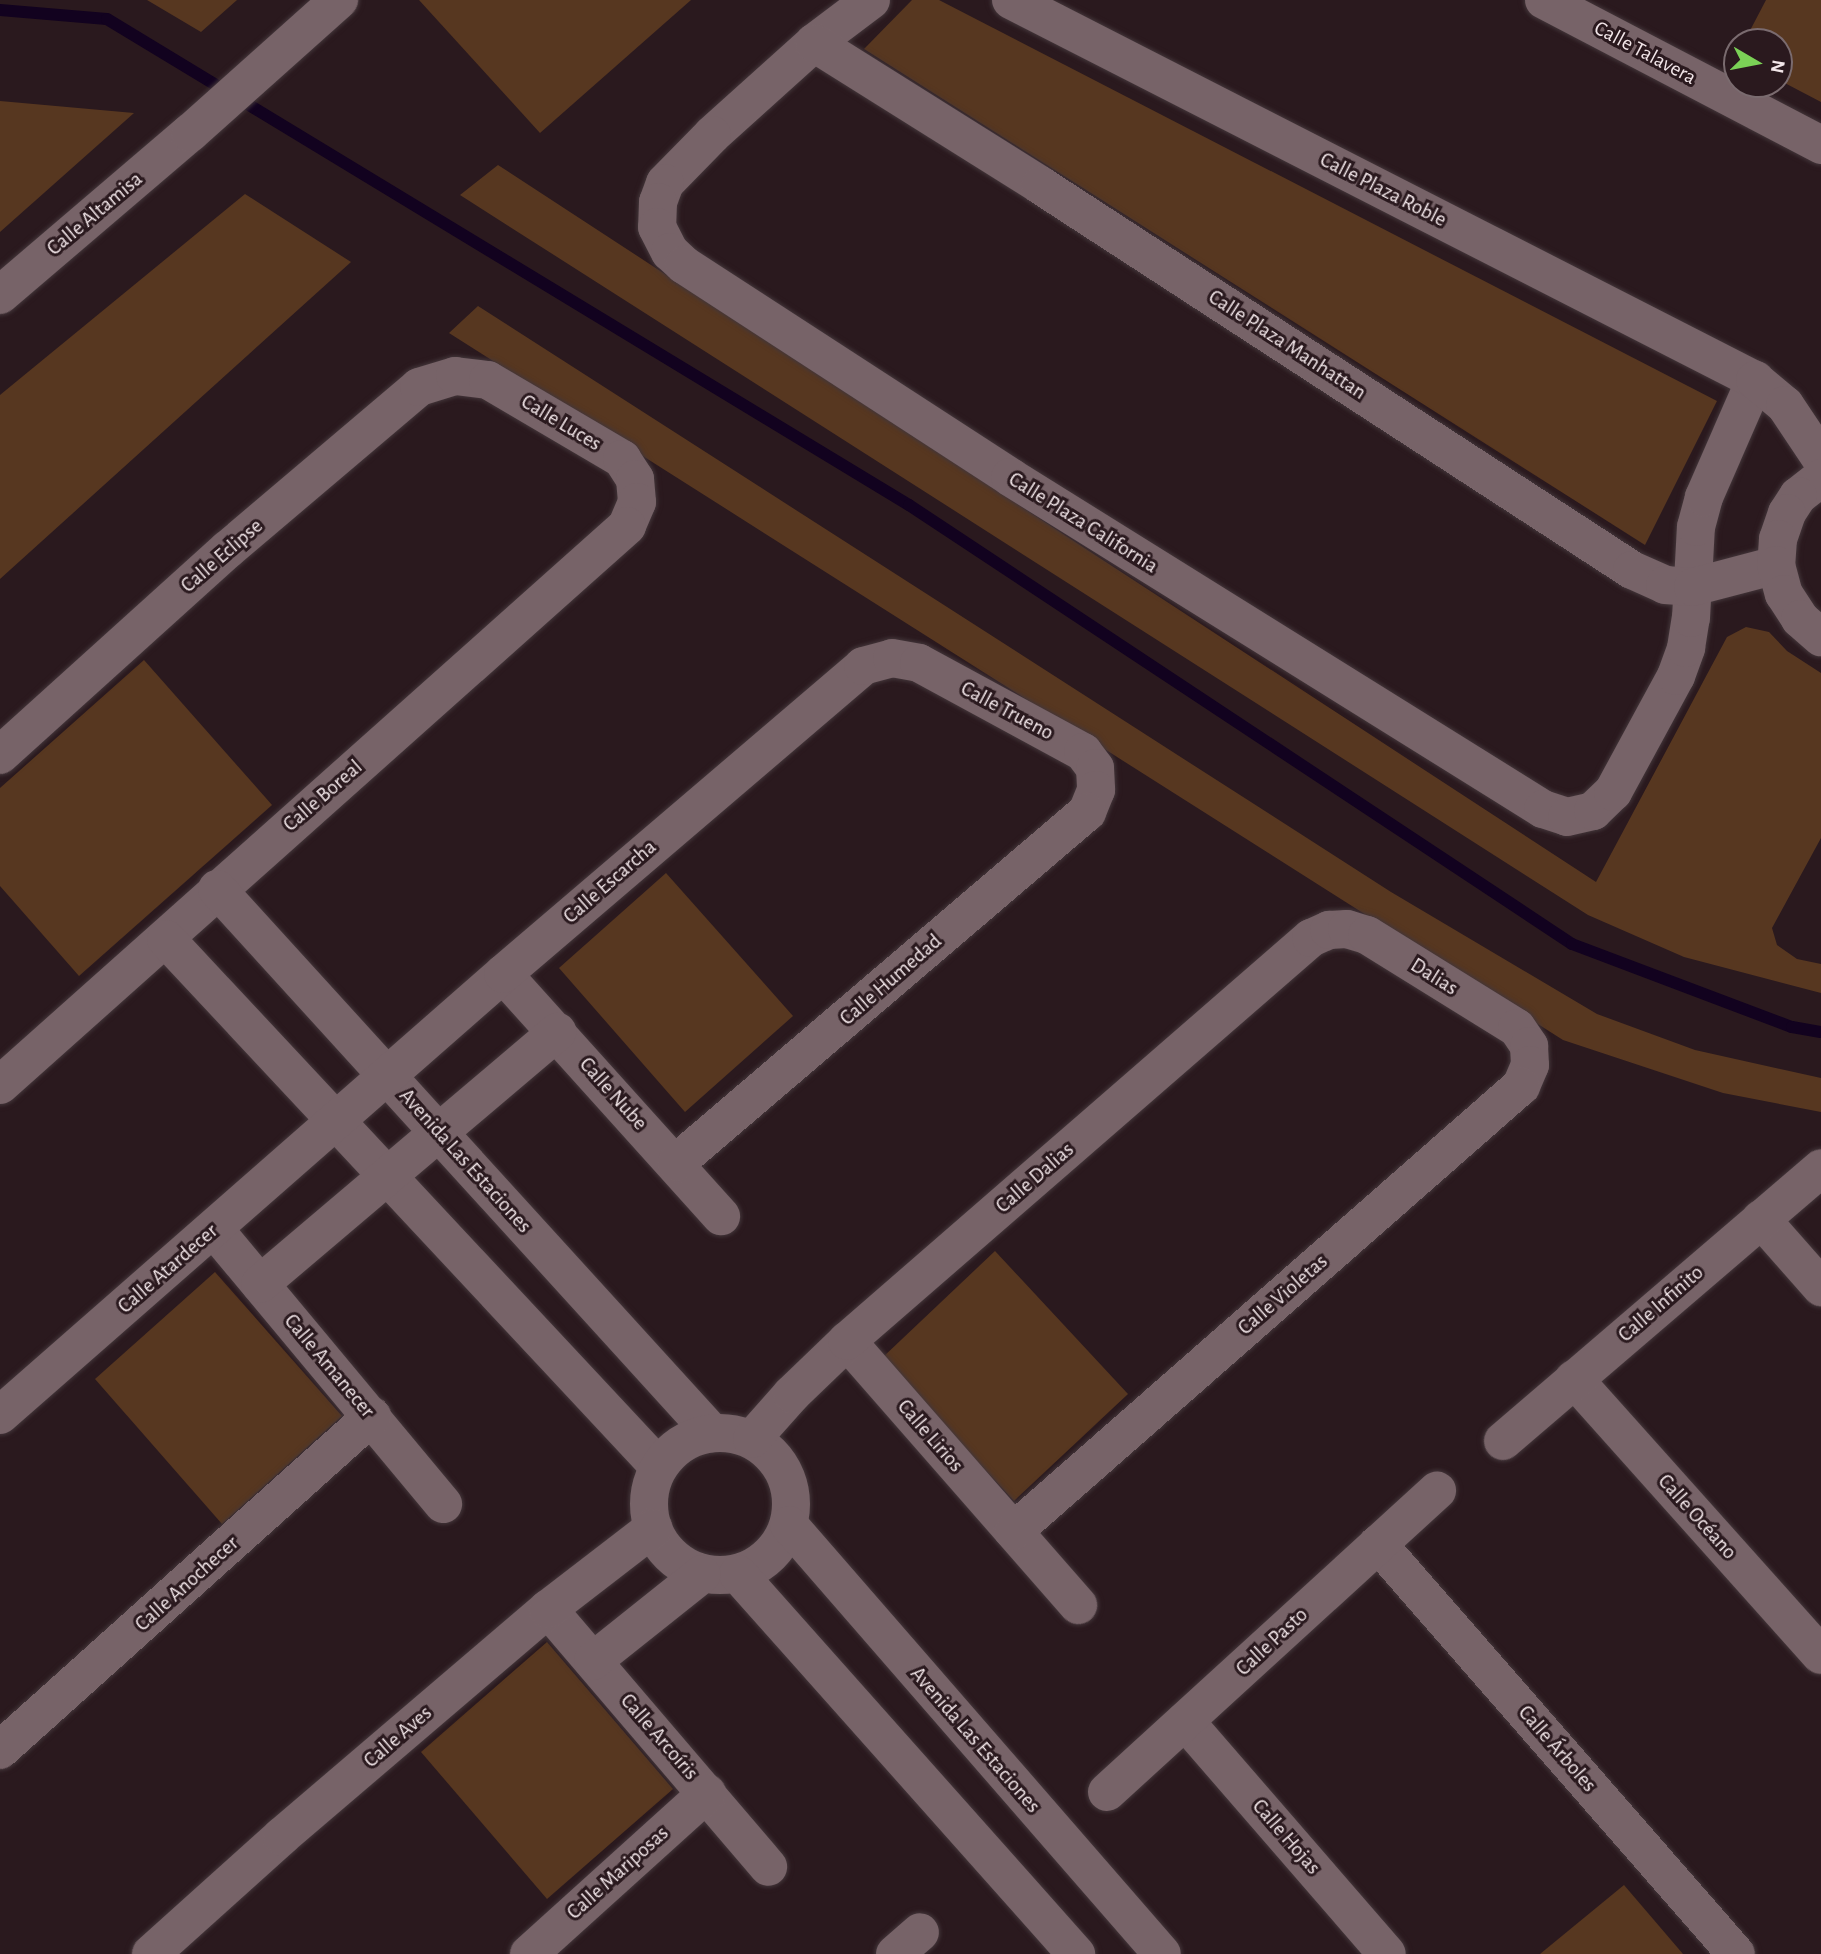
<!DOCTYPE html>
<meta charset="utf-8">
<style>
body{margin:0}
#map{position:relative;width:1821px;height:1954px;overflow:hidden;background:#2a191e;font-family:"Alegreya Sans",sans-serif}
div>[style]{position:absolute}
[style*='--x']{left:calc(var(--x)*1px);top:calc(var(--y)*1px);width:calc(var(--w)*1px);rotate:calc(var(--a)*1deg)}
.green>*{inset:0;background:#573720}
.stream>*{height:12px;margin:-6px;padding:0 6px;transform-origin:6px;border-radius:6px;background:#12021f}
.roads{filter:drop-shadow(0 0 2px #43363a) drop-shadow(0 0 2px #43363a)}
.minor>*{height:38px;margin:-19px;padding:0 19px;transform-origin:19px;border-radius:19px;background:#776368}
.minor>.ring{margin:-19px;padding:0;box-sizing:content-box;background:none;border:38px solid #776368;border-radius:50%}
span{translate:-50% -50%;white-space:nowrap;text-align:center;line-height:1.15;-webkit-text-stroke:6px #2a191e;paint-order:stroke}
.street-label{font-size:21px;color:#f2e6e9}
.north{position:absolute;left:1723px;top:28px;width:70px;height:70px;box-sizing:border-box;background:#2a191e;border:2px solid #7a6b6f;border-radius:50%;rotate:100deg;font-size:19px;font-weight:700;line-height:28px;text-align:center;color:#f2e6e9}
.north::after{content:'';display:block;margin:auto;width:24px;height:32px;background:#7bd156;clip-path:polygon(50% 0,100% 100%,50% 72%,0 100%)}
</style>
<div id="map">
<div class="green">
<i style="clip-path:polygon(147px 0,237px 0,201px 32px)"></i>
<i style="clip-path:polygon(419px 0,691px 0,540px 133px)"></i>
<i style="clip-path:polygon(912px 0,939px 0,1717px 401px,1645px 545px,864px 49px)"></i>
<i style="clip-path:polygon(1766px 0,1821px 0,1821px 102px,1779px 80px,1779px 42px,1744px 42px)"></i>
<i style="clip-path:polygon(0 101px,134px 113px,0 232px)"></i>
<i style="clip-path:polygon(498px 165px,1596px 882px,1727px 637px,1746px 627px,1769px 632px,1787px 651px,1821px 673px,1821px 838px,1772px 928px,1777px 945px,1797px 959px,1821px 964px,1821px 993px,1684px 957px,1588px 915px,460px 195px)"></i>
<i style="clip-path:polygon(245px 194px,351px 262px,0 579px,0 395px)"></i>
<i style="clip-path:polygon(478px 306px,1391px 892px,1597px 1014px,1695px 1050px,1821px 1078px,1821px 1112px,1723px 1093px,1563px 1040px,449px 333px)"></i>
<i style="clip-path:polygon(144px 660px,272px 805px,79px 976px,0 886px,0 788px)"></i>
<i style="clip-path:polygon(666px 873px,793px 1016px,685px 1112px,559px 968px)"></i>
<i style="clip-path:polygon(995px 1251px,1128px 1394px,1014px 1501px,882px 1358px)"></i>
<i style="clip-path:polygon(215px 1272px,342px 1416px,222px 1524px,95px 1379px)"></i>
<i style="clip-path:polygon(547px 1642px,673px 1789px,547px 1899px,421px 1752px)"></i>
<i style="clip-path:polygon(1624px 1885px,1683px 1954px,1540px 1954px)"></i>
</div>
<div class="stream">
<i style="--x:0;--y:10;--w:107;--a:4.8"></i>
<i style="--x:107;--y:19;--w:938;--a:31.22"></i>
<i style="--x:909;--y:505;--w:795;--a:33.51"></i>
<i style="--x:1572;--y:944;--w:235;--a:20.7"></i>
<i style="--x:1792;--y:1027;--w:29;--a:10"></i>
</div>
<div class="roads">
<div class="minor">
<i style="--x:871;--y:0;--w:71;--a:143"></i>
<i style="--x:814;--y:43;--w:137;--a:138"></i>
<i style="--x:712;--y:135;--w:67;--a:134.4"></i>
<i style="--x:665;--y:183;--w:20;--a:110"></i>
<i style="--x:658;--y:202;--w:25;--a:92"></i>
<i style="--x:657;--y:227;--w:28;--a:63"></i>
<i style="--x:670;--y:252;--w:19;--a:43"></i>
<i style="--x:684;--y:265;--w:389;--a:33"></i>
<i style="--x:1010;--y:477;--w:628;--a:31.92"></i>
<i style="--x:1543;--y:809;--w:25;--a:18"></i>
<i style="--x:1567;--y:817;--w:27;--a:-13"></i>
<i style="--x:1593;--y:811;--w:28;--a:-44"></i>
<i style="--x:1613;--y:792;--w:132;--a:-61.5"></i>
<i style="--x:1676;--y:676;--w:30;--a:-70"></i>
<i style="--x:1686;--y:648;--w:30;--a:-81"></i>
<i style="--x:1691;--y:618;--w:91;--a:-86.9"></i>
<i style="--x:1696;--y:527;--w:31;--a:-75"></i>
<i style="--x:1704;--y:497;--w:128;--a:-66.4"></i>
<i style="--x:1011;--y:0;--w:835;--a:27.06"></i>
<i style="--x:1755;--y:380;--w:39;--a:40"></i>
<i style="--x:1785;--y:405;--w:65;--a:56.3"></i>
<i style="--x:1544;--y:0;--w:313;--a:27.6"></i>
<i style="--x:814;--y:43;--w:267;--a:32.1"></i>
<i style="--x:1040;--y:185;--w:706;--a:33.04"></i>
<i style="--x:1632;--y:570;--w:36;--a:24"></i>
<i style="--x:1665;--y:585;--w:28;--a:4"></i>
<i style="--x:1693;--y:587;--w:86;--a:-14.8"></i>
<i style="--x:0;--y:295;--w:250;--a:-40.5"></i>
<i style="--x:190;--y:133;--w:200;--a:-41.8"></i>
<i style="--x:1821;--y:478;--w:29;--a:142"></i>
<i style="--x:1798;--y:496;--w:20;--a:123"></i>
<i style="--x:1787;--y:513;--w:28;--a:109"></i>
<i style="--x:1778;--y:539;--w:26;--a:94"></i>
<i style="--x:1776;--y:565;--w:30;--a:75"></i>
<i style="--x:1784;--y:594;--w:30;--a:57"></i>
<i style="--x:1800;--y:619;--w:28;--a:41"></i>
<i style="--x:0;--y:755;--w:306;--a:-42.1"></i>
<i style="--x:227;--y:550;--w:252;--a:-40.3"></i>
<i style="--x:419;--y:387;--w:38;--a:-17"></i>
<i style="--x:455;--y:376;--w:33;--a:7"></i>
<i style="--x:488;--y:380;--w:156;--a:30.5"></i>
<i style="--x:622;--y:459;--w:24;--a:57"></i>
<i style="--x:635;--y:479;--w:23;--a:85"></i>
<i style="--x:637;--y:502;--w:26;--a:113"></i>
<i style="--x:627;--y:526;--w:840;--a:138.28"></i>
<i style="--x:217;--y:889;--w:736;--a:47.7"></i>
<i style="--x:166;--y:939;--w:722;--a:46.96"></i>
<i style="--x:503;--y:974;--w:326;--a:48"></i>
<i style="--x:1761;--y:1219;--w:91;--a:48.6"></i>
<i style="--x:214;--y:1229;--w:358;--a:50.2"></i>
<i style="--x:260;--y:1284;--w:390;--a:-40.3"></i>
<i style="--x:847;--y:1341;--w:351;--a:48.8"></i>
<i style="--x:1574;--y:1379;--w:370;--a:48.2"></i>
<i style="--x:0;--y:1415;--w:669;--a:-41.24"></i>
<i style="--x:503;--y:974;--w:474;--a:-40.5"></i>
<i style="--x:863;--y:666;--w:30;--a:-15"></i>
<i style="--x:892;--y:658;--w:27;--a:10"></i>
<i style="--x:919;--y:663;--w:187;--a:28.5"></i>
<i style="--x:1083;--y:752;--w:20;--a:53"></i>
<i style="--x:1095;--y:768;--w:22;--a:87"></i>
<i style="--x:1096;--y:790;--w:24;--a:112"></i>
<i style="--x:1087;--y:812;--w:540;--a:139.5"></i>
<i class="ring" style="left:649px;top:1433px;width:104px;height:104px"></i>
<i style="--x:752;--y:1439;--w:60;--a:-48.4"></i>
<i style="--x:792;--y:1394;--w:76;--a:-43.9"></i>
<i style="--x:847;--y:1341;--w:615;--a:-40.98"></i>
<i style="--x:1311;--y:938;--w:20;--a:-24"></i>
<i style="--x:1329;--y:930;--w:18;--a:-3"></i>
<i style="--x:1347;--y:929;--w:21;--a:17"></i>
<i style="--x:1367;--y:935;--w:176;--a:31.8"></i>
<i style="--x:1517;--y:1028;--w:22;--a:56"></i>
<i style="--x:1529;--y:1046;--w:19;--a:87"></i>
<i style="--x:1530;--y:1065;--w:23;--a:113"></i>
<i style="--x:1521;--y:1086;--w:675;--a:138.73"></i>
<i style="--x:1503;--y:1441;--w:419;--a:-40.6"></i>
<i style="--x:789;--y:1525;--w:568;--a:48.99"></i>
<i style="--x:1378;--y:1544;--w:544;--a:48.87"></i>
<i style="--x:738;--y:1574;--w:509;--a:48.35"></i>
<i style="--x:548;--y:1609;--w:339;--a:49.5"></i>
<i style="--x:593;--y:1661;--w:139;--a:-38.6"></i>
<i style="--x:1185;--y:1721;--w:308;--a:49.1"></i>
<i style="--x:0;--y:1750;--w:500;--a:-41.9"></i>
<i style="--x:1107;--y:1792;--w:447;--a:-42.4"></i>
<i style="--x:151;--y:1954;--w:176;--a:-42"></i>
<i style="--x:282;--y:1836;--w:350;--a:-40.5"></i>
<i style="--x:548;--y:1609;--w:133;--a:-37.6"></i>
<i style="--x:529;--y:1954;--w:240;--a:-42.1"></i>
<i style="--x:895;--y:1954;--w:33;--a:-41"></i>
</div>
</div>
<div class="street-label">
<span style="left:1645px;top:53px;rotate:28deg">Calle Talavera</span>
<span style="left:1383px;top:190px;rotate:27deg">Calle Plaza Roble</span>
<span style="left:95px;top:214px;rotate:-40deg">Calle Altamisa</span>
<span style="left:1287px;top:345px;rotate:33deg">Calle Plaza Manhattan</span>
<span style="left:561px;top:423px;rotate:31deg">Calle Luces</span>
<span style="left:1083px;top:523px;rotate:32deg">Calle Plaza California</span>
<span style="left:222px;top:556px;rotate:-41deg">Calle Eclipse</span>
<span style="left:1007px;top:711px;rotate:28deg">Calle Trueno</span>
<span style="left:323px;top:796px;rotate:-41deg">Calle Boreal</span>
<span style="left:610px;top:882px;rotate:-41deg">Calle Escarcha</span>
<span style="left:1434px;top:977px;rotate:32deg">Dalias</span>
<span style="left:891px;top:980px;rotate:-41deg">Calle Humedad</span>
<span style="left:613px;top:1094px;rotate:48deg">Calle Nube</span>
<span style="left:465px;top:1161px;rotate:48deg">Avenida Las Estaciones</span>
<span style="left:1035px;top:1178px;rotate:-41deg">Calle Dalias</span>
<span style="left:168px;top:1269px;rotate:-41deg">Calle Atardecer</span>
<span style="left:1283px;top:1295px;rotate:-41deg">Calle Violetas</span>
<span style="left:1661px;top:1304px;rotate:-41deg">Calle Infinito</span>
<span style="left:329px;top:1366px;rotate:50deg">Calle Amanecer</span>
<span style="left:930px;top:1436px;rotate:49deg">Calle Lirios</span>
<span style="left:1697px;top:1517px;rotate:48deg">Calle Océano</span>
<span style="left:187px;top:1584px;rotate:-42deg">Calle Anochecer</span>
<span style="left:1272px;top:1642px;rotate:-43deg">Calle Pasto</span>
<span style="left:398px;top:1737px;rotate:-41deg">Calle Aves</span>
<span style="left:659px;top:1737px;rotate:49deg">Calle Arcoíris</span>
<span style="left:975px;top:1740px;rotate:49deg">Avenida Las Estaciones</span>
<span style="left:1557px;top:1749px;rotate:49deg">Calle Árboles</span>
<span style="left:1286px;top:1837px;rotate:49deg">Calle Hojas</span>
<span style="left:618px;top:1873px;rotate:-42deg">Calle Mariposas</span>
</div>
<div class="north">N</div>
</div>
